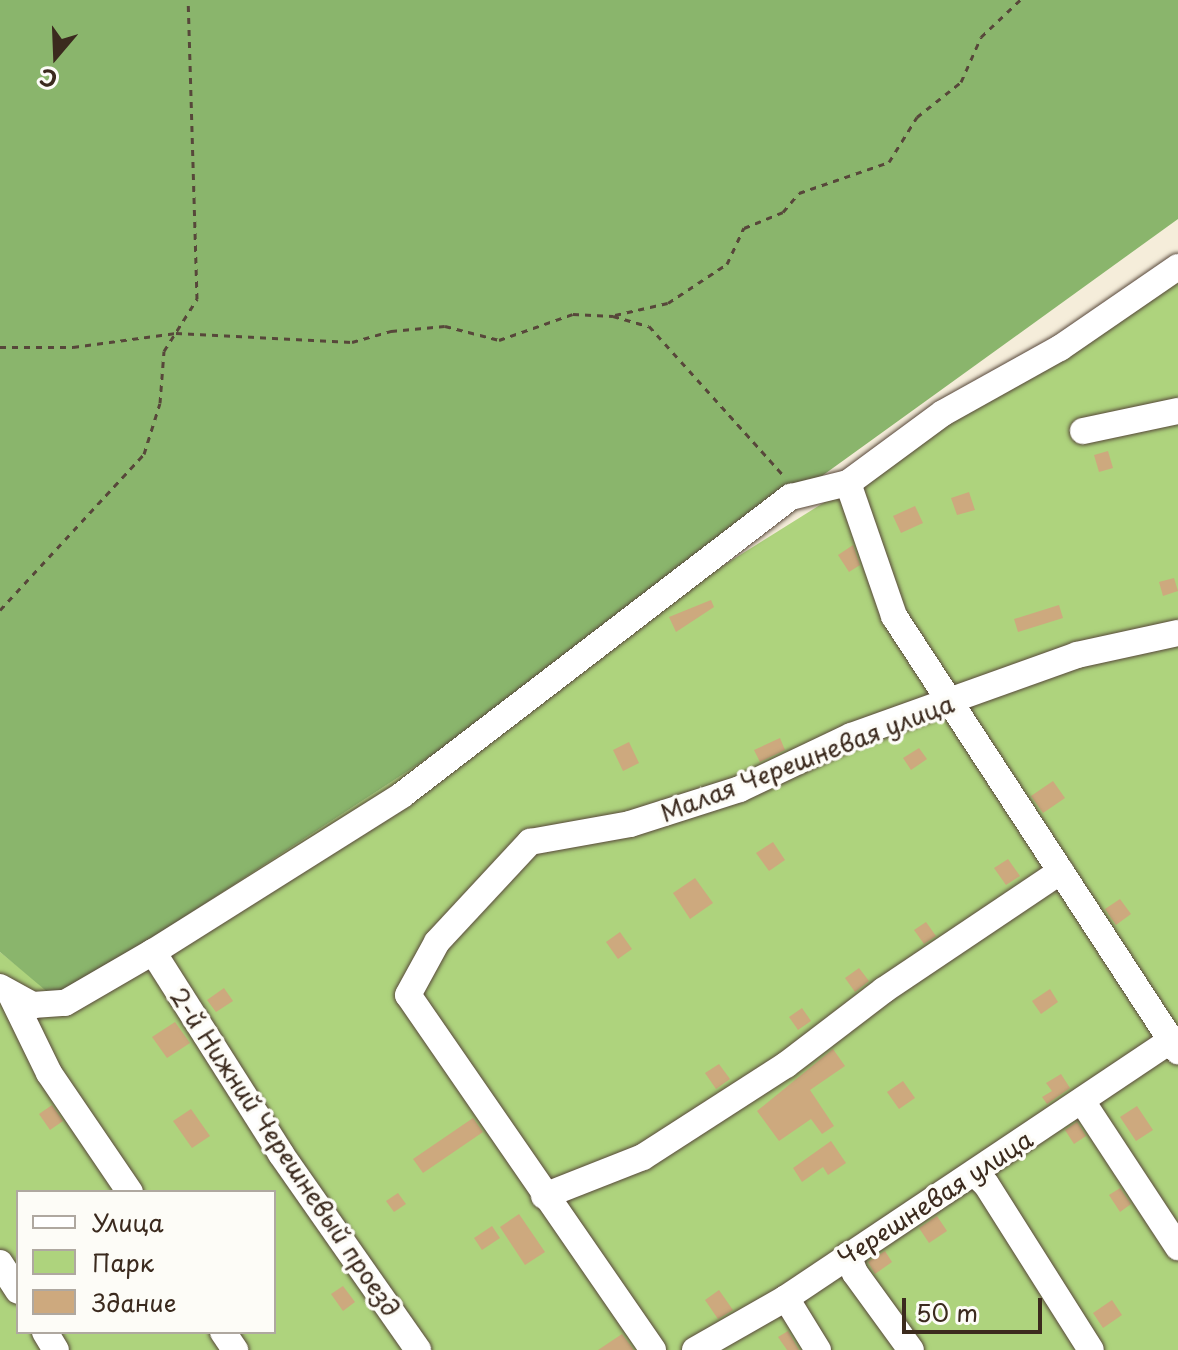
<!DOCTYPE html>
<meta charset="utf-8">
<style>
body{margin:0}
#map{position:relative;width:1178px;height:1350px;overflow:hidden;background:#f5edda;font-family:"Playpen Sans",sans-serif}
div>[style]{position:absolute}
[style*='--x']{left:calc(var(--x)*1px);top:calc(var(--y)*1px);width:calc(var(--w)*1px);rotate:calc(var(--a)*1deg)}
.green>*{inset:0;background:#aed37d}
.forest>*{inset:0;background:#8ab56c}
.building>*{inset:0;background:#cda97e}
.path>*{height:3px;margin-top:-1.5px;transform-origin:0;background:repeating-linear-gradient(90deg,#57473a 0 6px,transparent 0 12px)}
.roads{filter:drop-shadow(0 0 2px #57473a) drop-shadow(0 0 2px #57473a)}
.minor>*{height:26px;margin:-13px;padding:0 13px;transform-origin:13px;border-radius:13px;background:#fff}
span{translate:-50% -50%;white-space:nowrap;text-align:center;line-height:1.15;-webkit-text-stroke:7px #fdfcf7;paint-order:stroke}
.street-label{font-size:24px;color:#3b2a1e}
.legend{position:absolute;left:16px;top:1190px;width:260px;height:144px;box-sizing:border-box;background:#fdfcf7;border:2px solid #afa8a0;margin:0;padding:10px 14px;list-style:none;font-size:24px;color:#3b2a1e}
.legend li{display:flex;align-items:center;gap:16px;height:40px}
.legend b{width:40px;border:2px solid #afa8a0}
.north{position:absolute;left:16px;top:16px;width:80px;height:80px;-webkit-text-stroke:6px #fdfcf7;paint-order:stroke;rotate:199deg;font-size:22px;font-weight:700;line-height:32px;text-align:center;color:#3b2a1e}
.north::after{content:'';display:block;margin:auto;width:28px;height:36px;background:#3b2a1e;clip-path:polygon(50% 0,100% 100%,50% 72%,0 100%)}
.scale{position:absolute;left:902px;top:1298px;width:140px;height:36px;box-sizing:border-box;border:4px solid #3b2a1e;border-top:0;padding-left:10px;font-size:24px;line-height:28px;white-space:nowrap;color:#3b2a1e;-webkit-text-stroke:6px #fdfcf7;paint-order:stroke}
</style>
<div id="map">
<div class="green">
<i style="clip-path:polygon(evenodd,1178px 281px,1178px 1350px,0 1350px,0 952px,58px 999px,716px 570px,1178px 281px,18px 1192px,274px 1192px,274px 1332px,18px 1332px,18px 1192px)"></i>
</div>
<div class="forest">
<i style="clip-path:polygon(0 0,1178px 0,1178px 219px,808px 486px,716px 570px,57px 1000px,0 952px)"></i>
</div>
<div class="building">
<i style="clip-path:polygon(1108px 451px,1113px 468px,1099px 472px,1094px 455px)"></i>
<i style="clip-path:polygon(969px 492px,975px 510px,957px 515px,951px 498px)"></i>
<i style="clip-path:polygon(915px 506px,923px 523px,901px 533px,893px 516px)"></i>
<i style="clip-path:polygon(853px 545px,860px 565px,849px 572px,838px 555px)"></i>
<i style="clip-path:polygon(1174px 578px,1178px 591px,1163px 596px,1159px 582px)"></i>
<i style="clip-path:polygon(711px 600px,714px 607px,676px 632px,669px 617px)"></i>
<i style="clip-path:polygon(1059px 605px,1063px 618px,1018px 632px,1014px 619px)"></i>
<i style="clip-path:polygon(780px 738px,785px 750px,760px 762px,754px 750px)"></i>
<i style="clip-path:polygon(629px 742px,639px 763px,623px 771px,613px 750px)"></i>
<i style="clip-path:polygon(919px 748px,927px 759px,911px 770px,903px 758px)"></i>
<i style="clip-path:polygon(1053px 781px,1065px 798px,1043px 813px,1031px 796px)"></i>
<i style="clip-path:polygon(773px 842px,785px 860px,769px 871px,756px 853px)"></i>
<i style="clip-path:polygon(1008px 859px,1020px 876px,1006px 885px,994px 868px)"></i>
<i style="clip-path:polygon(695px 878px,713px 903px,690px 919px,673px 893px)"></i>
<i style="clip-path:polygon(1120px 899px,1131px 914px,1116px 925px,1105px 909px)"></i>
<i style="clip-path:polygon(926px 922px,936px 936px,924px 944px,914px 930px)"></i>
<i style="clip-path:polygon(620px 932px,632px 949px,618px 959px,606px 942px)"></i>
<i style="clip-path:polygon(859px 968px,869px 981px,855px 992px,845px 978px)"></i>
<i style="clip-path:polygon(224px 988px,233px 1001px,216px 1012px,207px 1000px)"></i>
<i style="clip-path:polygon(1050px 989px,1058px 1002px,1041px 1014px,1032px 1001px)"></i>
<i style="clip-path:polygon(802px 1008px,811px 1021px,798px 1030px,789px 1017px)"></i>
<i style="clip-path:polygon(175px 1022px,190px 1043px,167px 1058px,152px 1037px)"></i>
<i style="clip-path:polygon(833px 1049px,845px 1066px,810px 1090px,834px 1126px,822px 1134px,811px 1119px,779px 1141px,757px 1111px)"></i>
<i style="clip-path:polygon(719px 1064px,730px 1079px,716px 1089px,705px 1073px)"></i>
<i style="clip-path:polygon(1061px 1074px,1070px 1088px,1047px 1104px,1042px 1097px,1052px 1091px,1046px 1083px)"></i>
<i style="clip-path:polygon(903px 1081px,915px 1098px,899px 1109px,887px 1092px)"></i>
<i style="clip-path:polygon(52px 1105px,63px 1121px,50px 1130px,39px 1114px)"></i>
<i style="clip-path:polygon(1137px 1106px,1153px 1130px,1136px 1141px,1120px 1117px)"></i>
<i style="clip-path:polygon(191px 1109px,210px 1136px,192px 1148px,173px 1121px)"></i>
<i style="clip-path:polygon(473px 1118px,483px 1132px,423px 1173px,413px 1159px)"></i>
<i style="clip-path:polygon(1077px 1122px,1086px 1136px,1074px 1144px,1065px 1130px)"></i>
<i style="clip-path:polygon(831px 1141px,846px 1163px,828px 1175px,823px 1167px,802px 1182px,793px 1168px)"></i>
<i style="clip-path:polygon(1120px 1188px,1131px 1204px,1120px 1212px,1109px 1195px)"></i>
<i style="clip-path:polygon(398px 1193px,406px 1204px,394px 1212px,386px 1201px)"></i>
<i style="clip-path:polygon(519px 1214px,545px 1252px,525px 1265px,500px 1227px)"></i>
<i style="clip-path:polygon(937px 1216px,947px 1231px,929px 1243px,919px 1228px)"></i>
<i style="clip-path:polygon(492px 1226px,500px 1238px,482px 1250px,474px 1238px)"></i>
<i style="clip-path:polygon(885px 1251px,892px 1262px,875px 1274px,868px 1262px)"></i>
<i style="clip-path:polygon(343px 1286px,355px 1302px,343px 1311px,331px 1294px)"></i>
<i style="clip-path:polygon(719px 1290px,733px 1310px,718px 1319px,705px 1300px)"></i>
<i style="clip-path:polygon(1112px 1300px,1122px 1315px,1103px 1328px,1093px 1313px)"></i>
<i style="clip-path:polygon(788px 1331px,799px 1350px,787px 1350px,778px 1337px)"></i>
<i style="clip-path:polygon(622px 1334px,634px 1350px,598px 1350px)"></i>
</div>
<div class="path">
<i style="--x:615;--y:315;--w:54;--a:-12.8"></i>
<i style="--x:668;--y:303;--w:71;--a:-33.5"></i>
<i style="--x:727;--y:264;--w:40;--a:-65"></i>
<i style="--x:744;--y:228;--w:42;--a:-22.3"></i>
<i style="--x:783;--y:212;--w:25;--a:-50"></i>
<i style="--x:799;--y:193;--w:95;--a:-19"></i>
<i style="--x:889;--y:162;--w:53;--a:-58.1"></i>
<i style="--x:917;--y:117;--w:56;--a:-38.5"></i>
<i style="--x:961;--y:82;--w:49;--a:-66"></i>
<i style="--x:981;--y:37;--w:54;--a:-43.5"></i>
<i style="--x:0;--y:347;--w:73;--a:0"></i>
<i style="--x:73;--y:347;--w:104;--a:-7.7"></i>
<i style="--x:176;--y:333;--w:176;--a:2.9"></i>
<i style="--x:352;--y:342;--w:41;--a:-15.8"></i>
<i style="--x:391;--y:331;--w:54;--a:-5.3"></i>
<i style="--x:445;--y:326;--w:56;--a:14.5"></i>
<i style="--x:499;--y:340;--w:78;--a:-19.4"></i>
<i style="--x:573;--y:314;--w:40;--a:2.9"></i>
<i style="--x:613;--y:316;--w:37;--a:16"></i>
<i style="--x:649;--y:326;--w:200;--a:48"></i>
<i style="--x:0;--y:610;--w:212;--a:-47.3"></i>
<i style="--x:144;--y:454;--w:53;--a:-72.6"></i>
<i style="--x:160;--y:403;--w:52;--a:-85.6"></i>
<i style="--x:164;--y:351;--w:62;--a:-57.6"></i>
<i style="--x:197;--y:299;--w:299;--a:-91.7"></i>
</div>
<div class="roads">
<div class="minor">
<i style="--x:1083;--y:431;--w:97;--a:-11.9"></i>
<i style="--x:848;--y:483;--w:141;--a:70.9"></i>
<i style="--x:894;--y:616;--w:520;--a:56.86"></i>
<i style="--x:153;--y:952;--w:239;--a:57.6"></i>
<i style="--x:281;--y:1154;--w:239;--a:55"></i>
<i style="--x:0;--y:987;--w:38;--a:29"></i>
<i style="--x:33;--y:1005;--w:32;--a:-4"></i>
<i style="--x:65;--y:1003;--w:102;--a:-30.1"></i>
<i style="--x:153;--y:952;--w:294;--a:-32.2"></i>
<i style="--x:402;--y:795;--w:490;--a:-37.5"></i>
<i style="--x:791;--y:497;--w:59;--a:-13.8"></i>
<i style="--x:848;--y:483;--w:118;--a:-36.4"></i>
<i style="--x:943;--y:413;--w:134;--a:-29.1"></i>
<i style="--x:1060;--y:348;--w:143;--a:-34.5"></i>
<i style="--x:11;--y:995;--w:87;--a:64"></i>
<i style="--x:49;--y:1073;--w:144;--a:55.8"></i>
<i style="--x:1082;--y:1101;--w:175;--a:56.7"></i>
<i style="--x:974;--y:1173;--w:16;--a:43"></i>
<i style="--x:986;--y:1184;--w:196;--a:57.7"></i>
<i style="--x:544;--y:1196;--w:106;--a:-21.5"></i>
<i style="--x:643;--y:1157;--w:170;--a:-32.8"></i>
<i style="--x:786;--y:1065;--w:123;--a:-37.4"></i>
<i style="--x:884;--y:990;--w:213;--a:-33.9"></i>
<i style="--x:848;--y:1255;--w:19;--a:69"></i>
<i style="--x:855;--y:1273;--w:95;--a:54"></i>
<i style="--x:0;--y:1263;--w:33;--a:57"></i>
<i style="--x:786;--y:1298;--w:61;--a:58.4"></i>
<i style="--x:45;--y:1332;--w:21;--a:59"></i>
<i style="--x:223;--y:1332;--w:22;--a:56"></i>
<i style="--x:653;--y:1350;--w:431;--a:-124.6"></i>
<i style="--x:408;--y:995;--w:60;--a:-61.3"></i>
<i style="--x:437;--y:942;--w:137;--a:-47.1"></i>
<i style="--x:530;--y:842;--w:102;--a:-10.2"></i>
<i style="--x:630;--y:824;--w:115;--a:-17.7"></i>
<i style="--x:740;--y:789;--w:123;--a:-25.5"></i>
<i style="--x:851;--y:736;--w:240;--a:-19.7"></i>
<i style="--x:1077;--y:655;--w:103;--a:-12.3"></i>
<i style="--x:695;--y:1350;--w:105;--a:-29.7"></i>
<i style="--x:786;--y:1298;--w:463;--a:-33.8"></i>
</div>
</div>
<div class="street-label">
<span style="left:807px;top:758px;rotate:-21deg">Малая Черешневая улица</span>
<span style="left:285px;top:1152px;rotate:56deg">2-й Нижний Черешневый проезд</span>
<span style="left:935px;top:1198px;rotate:-33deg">Черешневая улица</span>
</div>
<ul class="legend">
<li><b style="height:10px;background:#fff"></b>Улица</li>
<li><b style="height:22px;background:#aed37d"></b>Парк</li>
<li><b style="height:22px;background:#cda97e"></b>Здание</li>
</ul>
<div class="north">С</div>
<div class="scale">50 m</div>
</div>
